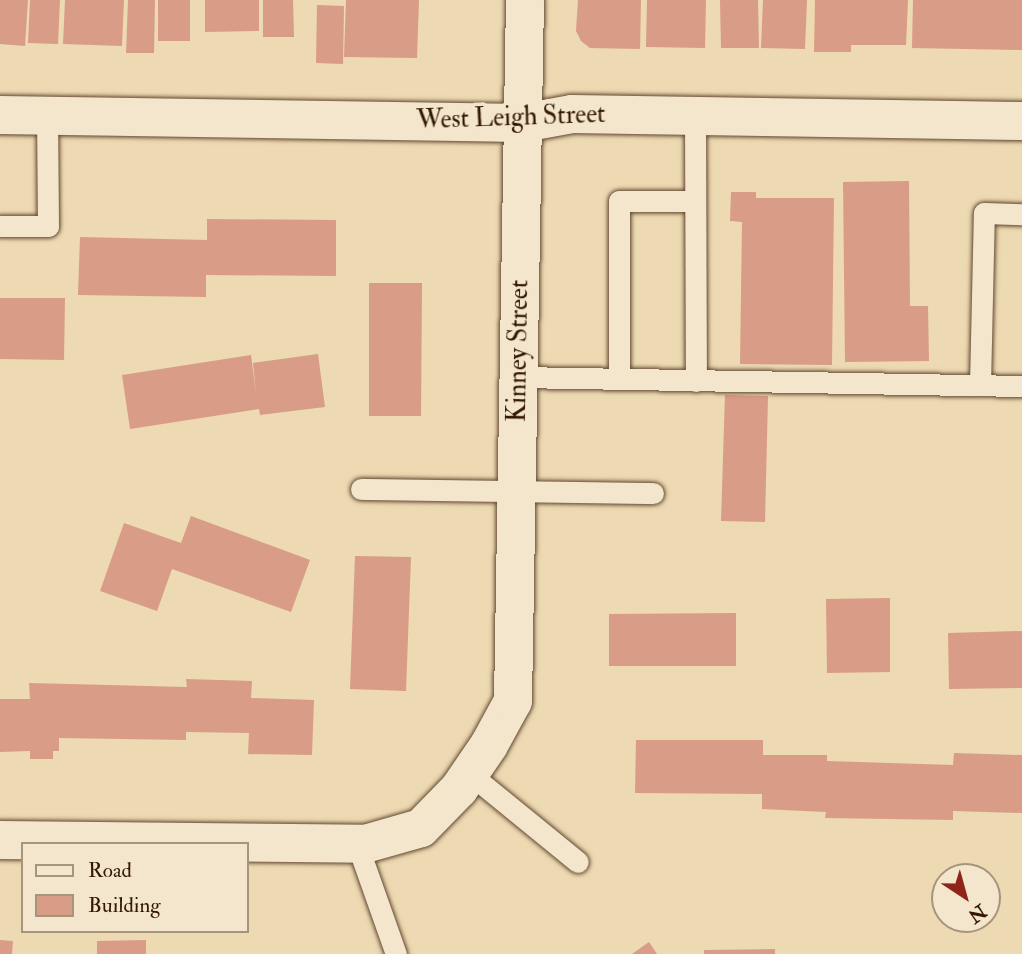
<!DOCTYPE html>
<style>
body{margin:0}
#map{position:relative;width:1022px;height:954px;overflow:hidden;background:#edd9b2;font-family:"IM FELL Double Pica",serif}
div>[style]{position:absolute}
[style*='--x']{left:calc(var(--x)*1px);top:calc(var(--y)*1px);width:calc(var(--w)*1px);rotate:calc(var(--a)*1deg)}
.building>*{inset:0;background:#d99c86}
.roads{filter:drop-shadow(0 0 2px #624830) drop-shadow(0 0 2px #624830)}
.service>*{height:21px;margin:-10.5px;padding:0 10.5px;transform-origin:10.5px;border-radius:10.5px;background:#f3e6cd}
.minor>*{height:38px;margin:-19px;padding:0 19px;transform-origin:19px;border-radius:19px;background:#f3e6cd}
.tertiary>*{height:38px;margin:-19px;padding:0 19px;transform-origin:19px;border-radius:19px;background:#f3e6cd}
span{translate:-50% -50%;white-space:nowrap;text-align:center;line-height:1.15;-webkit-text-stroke:7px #f3e6cd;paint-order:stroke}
.street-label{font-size:26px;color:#341804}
.legend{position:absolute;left:21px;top:842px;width:228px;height:91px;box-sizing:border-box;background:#f3e6cd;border:2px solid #a7947d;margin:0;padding:9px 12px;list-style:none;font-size:21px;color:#341804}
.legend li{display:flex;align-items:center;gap:14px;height:35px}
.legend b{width:35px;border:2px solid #a7947d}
.north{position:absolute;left:931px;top:863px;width:70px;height:70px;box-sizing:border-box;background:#f3e6cd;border:2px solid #a7947d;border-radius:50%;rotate:144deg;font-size:19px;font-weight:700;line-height:28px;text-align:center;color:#341804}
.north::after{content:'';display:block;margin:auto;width:24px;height:32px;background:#8f2418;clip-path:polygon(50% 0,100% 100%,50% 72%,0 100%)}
</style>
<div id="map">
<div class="building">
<i style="clip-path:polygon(0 0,28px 0,25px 46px,0 44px)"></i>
<i style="clip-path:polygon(30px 0,60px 0,58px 44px,28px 43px)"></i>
<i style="clip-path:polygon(65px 0,124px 0,122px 46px,63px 44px)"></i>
<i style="clip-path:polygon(128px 0,155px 0,154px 53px,126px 53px)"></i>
<i style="clip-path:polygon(158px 0,190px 0,190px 41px,158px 41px)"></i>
<i style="clip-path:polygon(205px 0,259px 0,259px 31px,205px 32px)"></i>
<i style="clip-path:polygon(263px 0,293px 0,294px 37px,263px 37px)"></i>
<i style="clip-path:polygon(346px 0,419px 0,417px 58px,344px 57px)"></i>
<i style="clip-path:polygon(578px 0,641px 0,640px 49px,590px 48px,581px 41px,576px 31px)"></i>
<i style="clip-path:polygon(647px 0,706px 0,705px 48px,646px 47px)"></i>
<i style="clip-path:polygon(720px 0,758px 0,759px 48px,721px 48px)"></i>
<i style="clip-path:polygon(763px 0,807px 0,805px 49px,761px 48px)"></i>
<i style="clip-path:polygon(815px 0,908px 0,906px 45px,851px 45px,851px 52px,814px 52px)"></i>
<i style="clip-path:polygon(913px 0,1022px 0,1022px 50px,912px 48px)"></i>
<i style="clip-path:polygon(317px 5px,344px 6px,343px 64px,316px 63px)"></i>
<i style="clip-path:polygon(909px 181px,910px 306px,928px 306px,929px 361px,845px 362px,843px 182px)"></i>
<i style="clip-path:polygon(731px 192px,756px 192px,756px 198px,834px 198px,832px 365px,740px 364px,742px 222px,730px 221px)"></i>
<i style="clip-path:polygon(207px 219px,336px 220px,336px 276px,206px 275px,206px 297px,78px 295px,80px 237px,207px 240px)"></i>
<i style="clip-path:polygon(369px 283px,422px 283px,421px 416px,369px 416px)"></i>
<i style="clip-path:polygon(0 298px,65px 298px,64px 360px,0 359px)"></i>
<i style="clip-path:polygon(318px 354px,325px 407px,260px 415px,259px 409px,130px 429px,122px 375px,251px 355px,256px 393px,253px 363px)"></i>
<i style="clip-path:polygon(725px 395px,768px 396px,765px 522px,721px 521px)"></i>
<i style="clip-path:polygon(191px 516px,310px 560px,291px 612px,172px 569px,157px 611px,100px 591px,124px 523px,181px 543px)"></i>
<i style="clip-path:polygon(355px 556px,411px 557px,406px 691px,350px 689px)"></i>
<i style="clip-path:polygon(890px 598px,890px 672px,827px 673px,826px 599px)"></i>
<i style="clip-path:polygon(736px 613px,736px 666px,609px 666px,609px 614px)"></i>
<i style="clip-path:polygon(1022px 631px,1022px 688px,949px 689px,948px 633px)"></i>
<i style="clip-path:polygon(186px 679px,252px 681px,251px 698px,314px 700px,312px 755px,248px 754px,249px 733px,186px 732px,186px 740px,59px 738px,59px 751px,53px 751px,53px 759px,30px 759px,30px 751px,0 752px,0 699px,30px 699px,29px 683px,187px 687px)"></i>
<i style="clip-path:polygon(636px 740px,763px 740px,763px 755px,827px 755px,827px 761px,953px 765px,954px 753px,1022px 755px,1022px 813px,953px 811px,953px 820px,825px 818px,826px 812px,762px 809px,762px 794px,635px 793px)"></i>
<i style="clip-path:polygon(0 940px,13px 941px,12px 954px,0 954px)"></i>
<i style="clip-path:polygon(146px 940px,146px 954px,97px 954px,97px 941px)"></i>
<i style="clip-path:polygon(649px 942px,657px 954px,632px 954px)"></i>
<i style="clip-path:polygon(775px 949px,775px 954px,704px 954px,704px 950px)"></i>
</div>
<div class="roads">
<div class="service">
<i style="--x:695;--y:115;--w:266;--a:89.8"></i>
<i style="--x:0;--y:226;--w:48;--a:0"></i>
<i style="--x:48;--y:226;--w:110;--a:-90.5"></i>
<i style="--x:518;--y:377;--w:504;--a:1.02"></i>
<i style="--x:619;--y:379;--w:178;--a:-90"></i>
<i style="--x:619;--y:201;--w:76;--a:0"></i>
<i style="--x:980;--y:385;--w:172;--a:-88.7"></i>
<i style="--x:984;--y:213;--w:38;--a:2"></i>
<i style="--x:361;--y:489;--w:292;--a:0.8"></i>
<i style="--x:470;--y:774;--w:139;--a:39.2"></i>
<i style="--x:357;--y:844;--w:117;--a:70.5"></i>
</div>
<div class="minor">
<i style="--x:0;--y:840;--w:365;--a:0.6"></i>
<i style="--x:365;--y:844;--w:58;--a:-15.9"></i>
<i style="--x:421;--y:828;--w:54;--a:-45.7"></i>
<i style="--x:459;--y:789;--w:53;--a:-55.7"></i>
<i style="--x:489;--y:745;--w:50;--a:-61.4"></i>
<i style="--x:513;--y:701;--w:701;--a:-89.02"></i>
</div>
<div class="tertiary">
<i style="--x:0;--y:115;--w:523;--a:0.88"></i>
<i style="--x:523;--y:123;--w:50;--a:-10.4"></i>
<i style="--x:572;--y:114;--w:450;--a:0.9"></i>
</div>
</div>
<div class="street-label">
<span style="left:511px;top:118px;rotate:-2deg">West Leigh Street</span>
<span style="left:519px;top:351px;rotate:-89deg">Kinney Street</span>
</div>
<ul class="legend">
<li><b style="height:9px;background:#f3e6cd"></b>Road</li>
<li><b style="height:19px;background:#d99c86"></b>Building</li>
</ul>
<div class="north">N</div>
</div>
